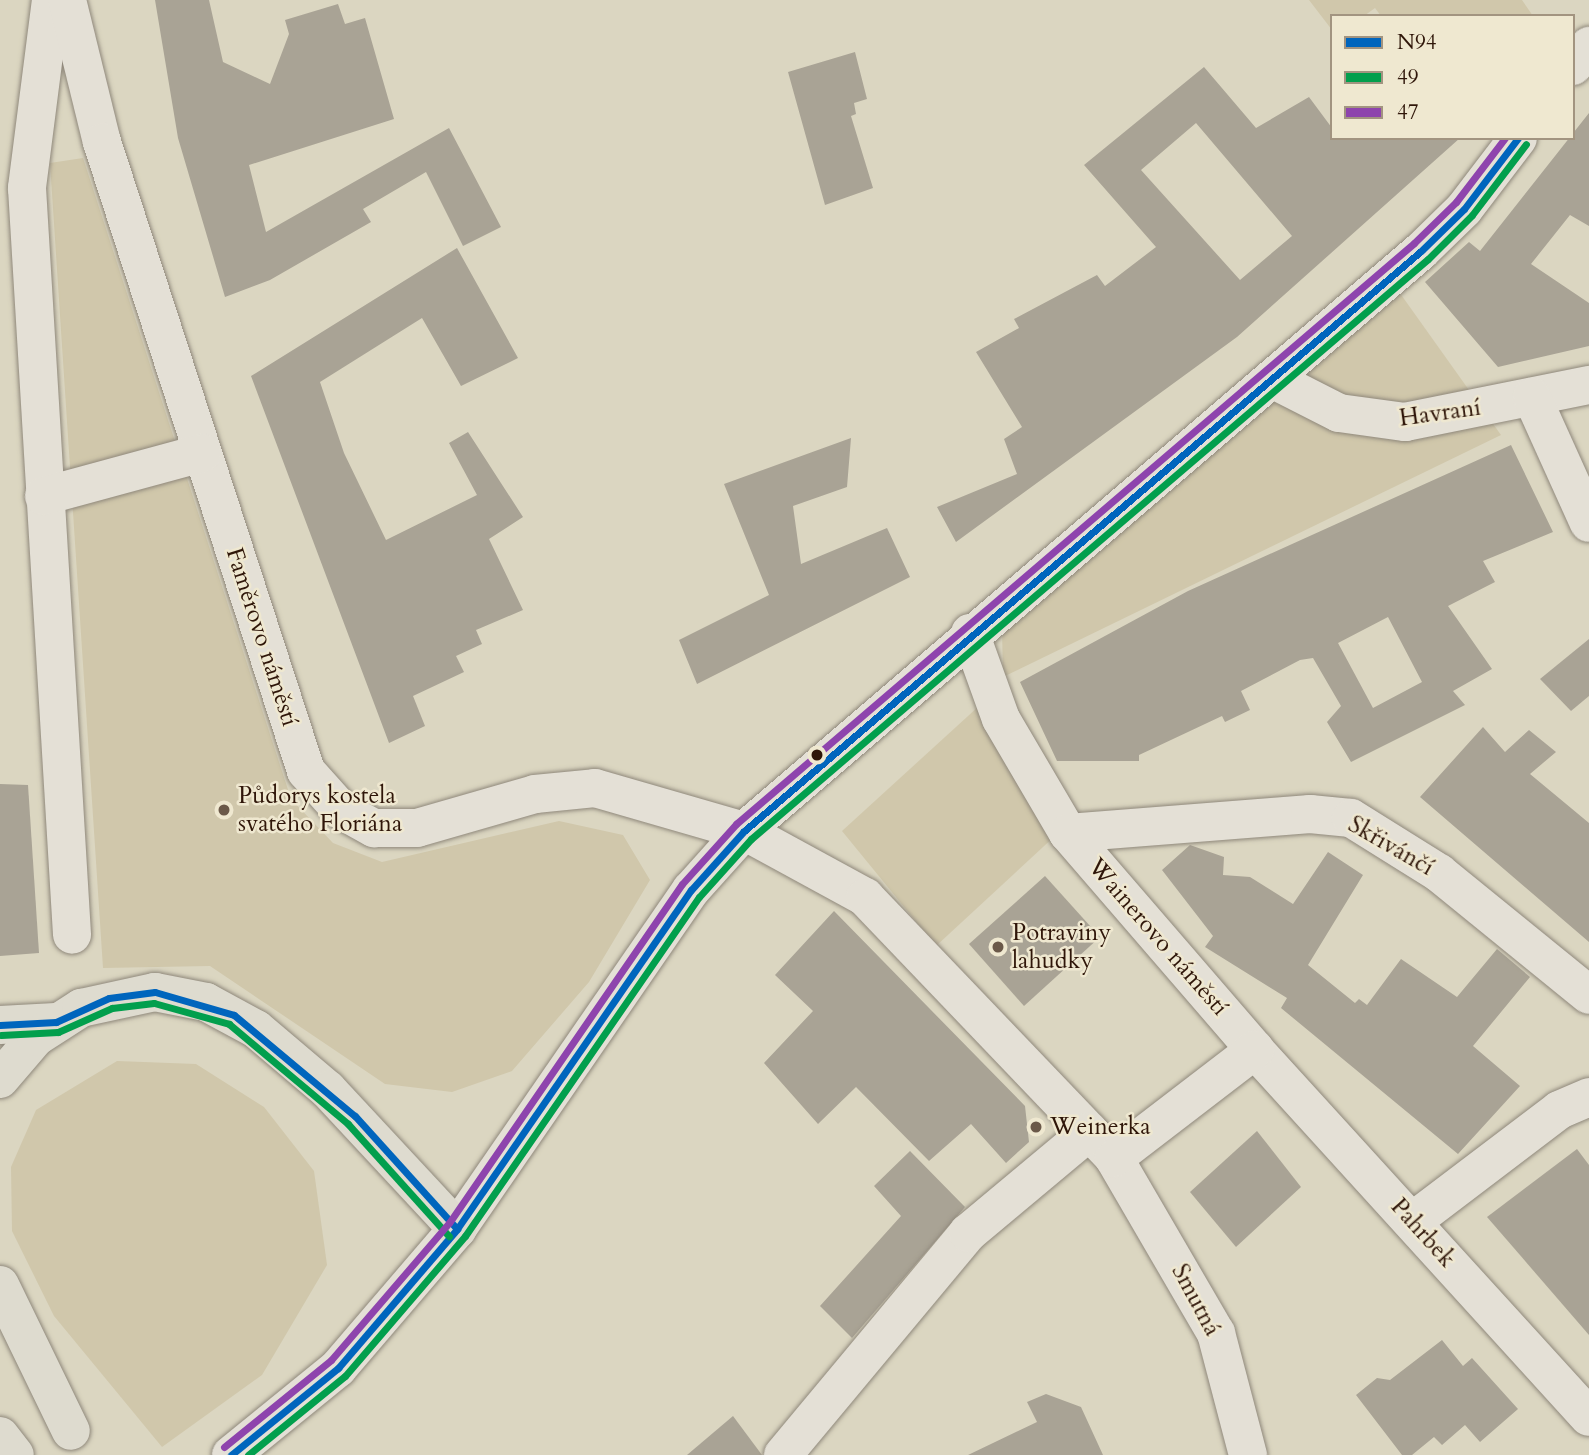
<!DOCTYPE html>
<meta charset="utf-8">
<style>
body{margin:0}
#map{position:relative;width:1589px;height:1455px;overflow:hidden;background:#dbd6c1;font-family:Cardo,serif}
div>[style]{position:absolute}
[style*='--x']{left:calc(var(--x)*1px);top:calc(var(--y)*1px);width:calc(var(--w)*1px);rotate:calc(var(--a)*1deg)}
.green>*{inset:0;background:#d0c7ab}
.building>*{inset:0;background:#a9a395}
.roads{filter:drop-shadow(0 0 2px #8f887b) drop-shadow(0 0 2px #8f887b)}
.street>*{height:38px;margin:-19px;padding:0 19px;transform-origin:19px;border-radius:19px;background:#e4e0d6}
.secondary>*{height:38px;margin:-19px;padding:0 19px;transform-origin:19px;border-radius:19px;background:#e4e0d6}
.highway>*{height:38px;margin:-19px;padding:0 19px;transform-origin:19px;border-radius:19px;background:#dedbcf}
.bus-1>*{height:7px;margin:-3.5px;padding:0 3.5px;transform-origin:3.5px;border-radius:3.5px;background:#0065bd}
.bus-2>*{height:7px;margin:-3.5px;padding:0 3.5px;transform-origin:3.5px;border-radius:3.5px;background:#029f4d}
.bus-3>*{height:7px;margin:-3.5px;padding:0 3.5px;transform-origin:3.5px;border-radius:3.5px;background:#8e44ad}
.dots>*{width:19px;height:19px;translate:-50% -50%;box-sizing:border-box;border:4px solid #efe8d0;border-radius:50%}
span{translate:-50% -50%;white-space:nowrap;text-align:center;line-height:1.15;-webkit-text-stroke:5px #efe8d0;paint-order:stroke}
.street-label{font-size:24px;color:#2f1609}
.poi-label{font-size:24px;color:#2f1609}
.left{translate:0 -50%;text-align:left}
.legend{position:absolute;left:1330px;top:14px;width:245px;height:126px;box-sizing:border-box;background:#efe8d0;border:2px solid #a29480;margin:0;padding:9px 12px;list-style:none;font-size:21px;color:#2f1609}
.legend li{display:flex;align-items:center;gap:14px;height:35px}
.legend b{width:35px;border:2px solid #a29480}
</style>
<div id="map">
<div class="green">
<i style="clip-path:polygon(1309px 0,1522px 0,1533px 16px,1381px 16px,1375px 8px,1364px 16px,1332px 16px,1332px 30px)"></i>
<i style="clip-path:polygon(83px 158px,291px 799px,333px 843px,382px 862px,559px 821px,623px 835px,650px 880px,589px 982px,512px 1071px,452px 1092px,385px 1084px,210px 966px,103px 968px,50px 163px)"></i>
<i style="clip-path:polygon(1397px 289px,1501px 435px,1003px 677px,1002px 627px)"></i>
<i style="clip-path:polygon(979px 706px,1056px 835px,936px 946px,842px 831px)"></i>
<i style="clip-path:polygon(117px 1061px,196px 1064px,264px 1107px,314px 1171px,327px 1265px,262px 1375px,162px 1447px,54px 1316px,12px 1231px,11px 1167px,36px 1110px)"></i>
</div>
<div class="building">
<i style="clip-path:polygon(155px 0,209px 0,223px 62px,270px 84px,289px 34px,285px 20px,338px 4px,345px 24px,365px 18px,394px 119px,249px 165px,266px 232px,449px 128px,501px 227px,463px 246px,426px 172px,363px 209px,371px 222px,270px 280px,225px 297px,178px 138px)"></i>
<i style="clip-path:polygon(855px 52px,867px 99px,854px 103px,856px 114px,851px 116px,873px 188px,825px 205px,788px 72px)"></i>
<i style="clip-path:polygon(evenodd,1204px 67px,1256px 128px,1309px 97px,1332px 128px,1332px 138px,1460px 138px,1237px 337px,956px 542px,937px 507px,1017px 474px,1004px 439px,1022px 427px,976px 352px,1019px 328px,1014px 319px,1097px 275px,1105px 286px,1156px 247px,1084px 165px,1204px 67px,1196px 123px,1292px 236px,1240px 280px,1141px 170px,1196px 123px)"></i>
<i style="clip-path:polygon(1589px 113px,1589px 226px,1570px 215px,1531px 264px,1589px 303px,1589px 346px,1498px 367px,1425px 282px,1469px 242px,1480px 251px)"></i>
<i style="clip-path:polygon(457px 248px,518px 358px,461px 386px,422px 318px,320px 382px,344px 453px,386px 540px,477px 495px,449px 443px,468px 432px,523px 517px,489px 539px,523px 610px,476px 630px,482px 644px,456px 656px,464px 672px,413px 696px,425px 726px,389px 743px,251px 376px)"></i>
<i style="clip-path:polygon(851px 438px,847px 487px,793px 506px,801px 564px,887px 528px,910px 577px,697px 684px,679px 640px,769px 595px,724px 484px)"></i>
<i style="clip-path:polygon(evenodd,1511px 445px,1553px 532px,1483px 561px,1495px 582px,1448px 606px,1492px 669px,1453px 691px,1465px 705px,1351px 762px,1327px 722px,1341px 706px,1313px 658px,1300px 660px,1241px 691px,1250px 710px,1225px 722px,1222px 716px,1139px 755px,1139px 761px,1057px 761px,1020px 682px,1188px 591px,1511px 445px,1388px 617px,1422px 682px,1373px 708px,1338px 643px,1388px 617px)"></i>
<i style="clip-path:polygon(1589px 639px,1589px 696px,1571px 711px,1540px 679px)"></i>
<i style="clip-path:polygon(1483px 727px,1505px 752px,1529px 730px,1556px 752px,1530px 774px,1589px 823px,1589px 942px,1420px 797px)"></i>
<i style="clip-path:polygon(0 784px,28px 785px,39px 953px,0 956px)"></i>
<i style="clip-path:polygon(1190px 845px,1224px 857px,1223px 875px,1250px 877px,1293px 904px,1328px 852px,1363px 875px,1308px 965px,1355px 1003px,1359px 999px,1367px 1005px,1401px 959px,1457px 997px,1497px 949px,1530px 977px,1473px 1046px,1520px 1086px,1458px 1154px,1281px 1008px,1287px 998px,1205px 947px,1213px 936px,1162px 870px)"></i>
<i style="clip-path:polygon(1045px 876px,1100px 937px,1024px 1006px,969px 944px)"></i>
<i style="clip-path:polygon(834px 911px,1025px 1106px,1029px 1142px,1006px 1163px,971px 1124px,929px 1161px,856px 1087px,818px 1124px,764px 1063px,813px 1011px,775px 975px)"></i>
<i style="clip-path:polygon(1257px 1131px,1301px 1187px,1236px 1247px,1190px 1192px)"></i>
<i style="clip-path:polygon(1577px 1149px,1589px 1165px,1589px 1335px,1487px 1217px)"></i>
<i style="clip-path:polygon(910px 1151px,965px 1207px,852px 1338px,820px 1306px,901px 1216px,874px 1186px)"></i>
<i style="clip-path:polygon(1442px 1340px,1463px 1366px,1472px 1358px,1518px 1409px,1480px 1442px,1465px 1425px,1442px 1445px,1434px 1437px,1412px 1455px,1402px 1455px,1356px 1395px,1377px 1378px,1390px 1380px)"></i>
<i style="clip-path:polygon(1046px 1394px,1081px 1407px,1103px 1455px,968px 1455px,1037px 1422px,1027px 1402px)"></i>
<i style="clip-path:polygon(733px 1416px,762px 1455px,687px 1455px)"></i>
</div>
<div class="roads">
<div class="street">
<i style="--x:51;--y:0;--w:190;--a:97.3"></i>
<i style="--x:27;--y:188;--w:748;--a:86.55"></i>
<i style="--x:67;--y:0;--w:146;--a:76.2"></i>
<i style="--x:102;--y:142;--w:661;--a:72.03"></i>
<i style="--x:306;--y:771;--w:52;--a:48.1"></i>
<i style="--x:341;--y:810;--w:38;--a:29"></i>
<i style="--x:374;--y:828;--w:43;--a:0"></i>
<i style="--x:417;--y:828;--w:123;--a:-16.1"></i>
<i style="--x:535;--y:794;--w:60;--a:-5.7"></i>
<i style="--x:595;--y:788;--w:155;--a:16.1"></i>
<i style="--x:744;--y:831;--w:138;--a:28.6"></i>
<i style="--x:865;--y:897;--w:361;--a:46.3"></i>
<i style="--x:1114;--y:1158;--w:203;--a:59.8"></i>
<i style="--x:1216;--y:1333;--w:126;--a:75.3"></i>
<i style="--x:1272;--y:379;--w:75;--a:26.9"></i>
<i style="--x:1339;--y:413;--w:67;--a:7.8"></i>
<i style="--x:1405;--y:422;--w:188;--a:-11.4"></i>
<i style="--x:1532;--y:397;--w:138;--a:65.7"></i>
<i style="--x:44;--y:496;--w:164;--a:-15.2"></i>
<i style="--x:970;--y:633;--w:91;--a:70.2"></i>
<i style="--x:1001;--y:719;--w:132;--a:59.6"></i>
<i style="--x:1068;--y:833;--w:286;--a:49.2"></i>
<i style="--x:1255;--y:1050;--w:496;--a:47.7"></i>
<i style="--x:1068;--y:833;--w:243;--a:-4.5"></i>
<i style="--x:1310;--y:814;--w:41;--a:5.6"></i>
<i style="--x:1351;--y:818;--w:104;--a:32"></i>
<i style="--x:1439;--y:873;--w:193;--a:39.1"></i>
<i style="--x:1114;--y:1158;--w:178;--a:-37.5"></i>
<i style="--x:1413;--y:1221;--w:183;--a:-37.2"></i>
<i style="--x:1559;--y:1110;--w:33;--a:-23"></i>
<i style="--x:783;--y:1455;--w:289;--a:-50.2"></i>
<i style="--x:968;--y:1233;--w:158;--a:-39.9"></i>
</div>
<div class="secondary">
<i style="--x:1573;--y:66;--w:26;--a:-51"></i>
<i style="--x:231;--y:1455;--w:138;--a:-39.1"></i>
<i style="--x:338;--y:1368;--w:183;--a:-49.4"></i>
<i style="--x:457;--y:1229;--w:412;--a:-55.4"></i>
<i style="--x:691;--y:890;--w:79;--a:-48.1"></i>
<i style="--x:744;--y:831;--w:891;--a:-40.59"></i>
<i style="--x:1421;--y:251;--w:60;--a:-44.3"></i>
<i style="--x:1464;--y:209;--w:89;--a:-52.7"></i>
</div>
<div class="highway">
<i style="--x:0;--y:1025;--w:56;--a:-3.1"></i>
<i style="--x:0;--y:1079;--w:55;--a:-49.4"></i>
<i style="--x:36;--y:1037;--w:54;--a:-32.8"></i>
<i style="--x:81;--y:1008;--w:76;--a:-12.2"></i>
<i style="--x:155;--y:992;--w:52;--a:11.1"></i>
<i style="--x:206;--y:1002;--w:57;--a:28.4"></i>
<i style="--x:256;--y:1029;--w:94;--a:40.3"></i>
<i style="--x:328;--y:1090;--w:190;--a:47.1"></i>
<i style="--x:0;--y:1285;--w:162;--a:64.1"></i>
<i style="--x:0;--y:1436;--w:24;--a:52"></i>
</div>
</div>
<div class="bus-1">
<i style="--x:0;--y:1025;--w:56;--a:-3.1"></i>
<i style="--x:56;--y:1022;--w:58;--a:-24.4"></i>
<i style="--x:109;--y:998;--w:46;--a:-7.4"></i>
<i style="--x:155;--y:992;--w:82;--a:16.2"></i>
<i style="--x:234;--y:1015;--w:158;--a:39.9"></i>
<i style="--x:355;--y:1116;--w:152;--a:47.9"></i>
<i style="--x:231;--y:1455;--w:138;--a:-39.1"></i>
<i style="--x:338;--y:1368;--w:183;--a:-49.4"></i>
<i style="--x:457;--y:1229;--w:412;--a:-55.4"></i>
<i style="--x:691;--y:890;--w:79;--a:-48.1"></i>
<i style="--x:744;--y:831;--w:891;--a:-40.59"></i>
<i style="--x:1421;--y:251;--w:60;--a:-44.3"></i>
<i style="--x:1464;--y:209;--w:89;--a:-52.7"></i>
</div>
<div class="bus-2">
<i style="--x:1;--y:1035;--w:57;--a:-3"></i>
<i style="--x:58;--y:1032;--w:59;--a:-24"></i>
<i style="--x:112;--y:1008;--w:42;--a:-6.8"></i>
<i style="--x:154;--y:1003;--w:78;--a:15.6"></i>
<i style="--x:229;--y:1024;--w:155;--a:40"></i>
<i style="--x:348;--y:1124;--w:151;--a:48"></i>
<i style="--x:248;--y:1455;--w:125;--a:-39.2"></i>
<i style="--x:345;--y:1376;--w:184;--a:-49.4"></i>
<i style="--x:465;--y:1236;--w:412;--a:-55.4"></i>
<i style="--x:699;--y:897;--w:78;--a:-48.1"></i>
<i style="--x:751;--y:839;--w:891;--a:-40.59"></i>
<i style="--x:1428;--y:259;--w:62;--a:-45"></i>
<i style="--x:1472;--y:215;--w:89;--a:-52.7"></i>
</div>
<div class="bus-3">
<i style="--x:224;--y:1447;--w:138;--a:-39.1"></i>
<i style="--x:331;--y:1360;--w:181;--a:-49.3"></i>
<i style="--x:449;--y:1223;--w:411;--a:-55.5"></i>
<i style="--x:682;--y:884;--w:81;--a:-48"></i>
<i style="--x:736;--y:824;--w:893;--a:-40.59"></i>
<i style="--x:1414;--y:243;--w:59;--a:-44.3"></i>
<i style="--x:1456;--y:202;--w:81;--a:-52.6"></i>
</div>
<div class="dots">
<i style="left:817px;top:755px;background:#2f1609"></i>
<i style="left:224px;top:810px;background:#6b5949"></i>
<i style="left:998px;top:947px;background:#6b5949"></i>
<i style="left:1036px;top:1127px;background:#6b5949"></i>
</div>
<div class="street-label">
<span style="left:1440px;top:413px;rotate:-8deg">Havraní</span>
<span style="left:262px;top:637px;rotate:72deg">Faměrovo náměstí</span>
<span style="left:1391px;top:846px;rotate:30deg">Skřivánčí</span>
<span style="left:1158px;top:937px;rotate:49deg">Wainerovo náměstí</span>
<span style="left:1423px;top:1233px;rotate:48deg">Pahrbek</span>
<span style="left:1196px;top:1300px;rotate:62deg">Smutná</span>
</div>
<div class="poi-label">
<span class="left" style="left:238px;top:810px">Půdorys kostela<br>svatého Floriána</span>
<span class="left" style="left:1012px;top:947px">Potraviny<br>lahudky</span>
<span class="left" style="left:1050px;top:1127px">Weinerka</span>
</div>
<ul class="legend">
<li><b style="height:9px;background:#0065bd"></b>N94</li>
<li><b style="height:9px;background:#029f4d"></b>49</li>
<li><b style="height:9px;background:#8e44ad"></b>47</li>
</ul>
</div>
